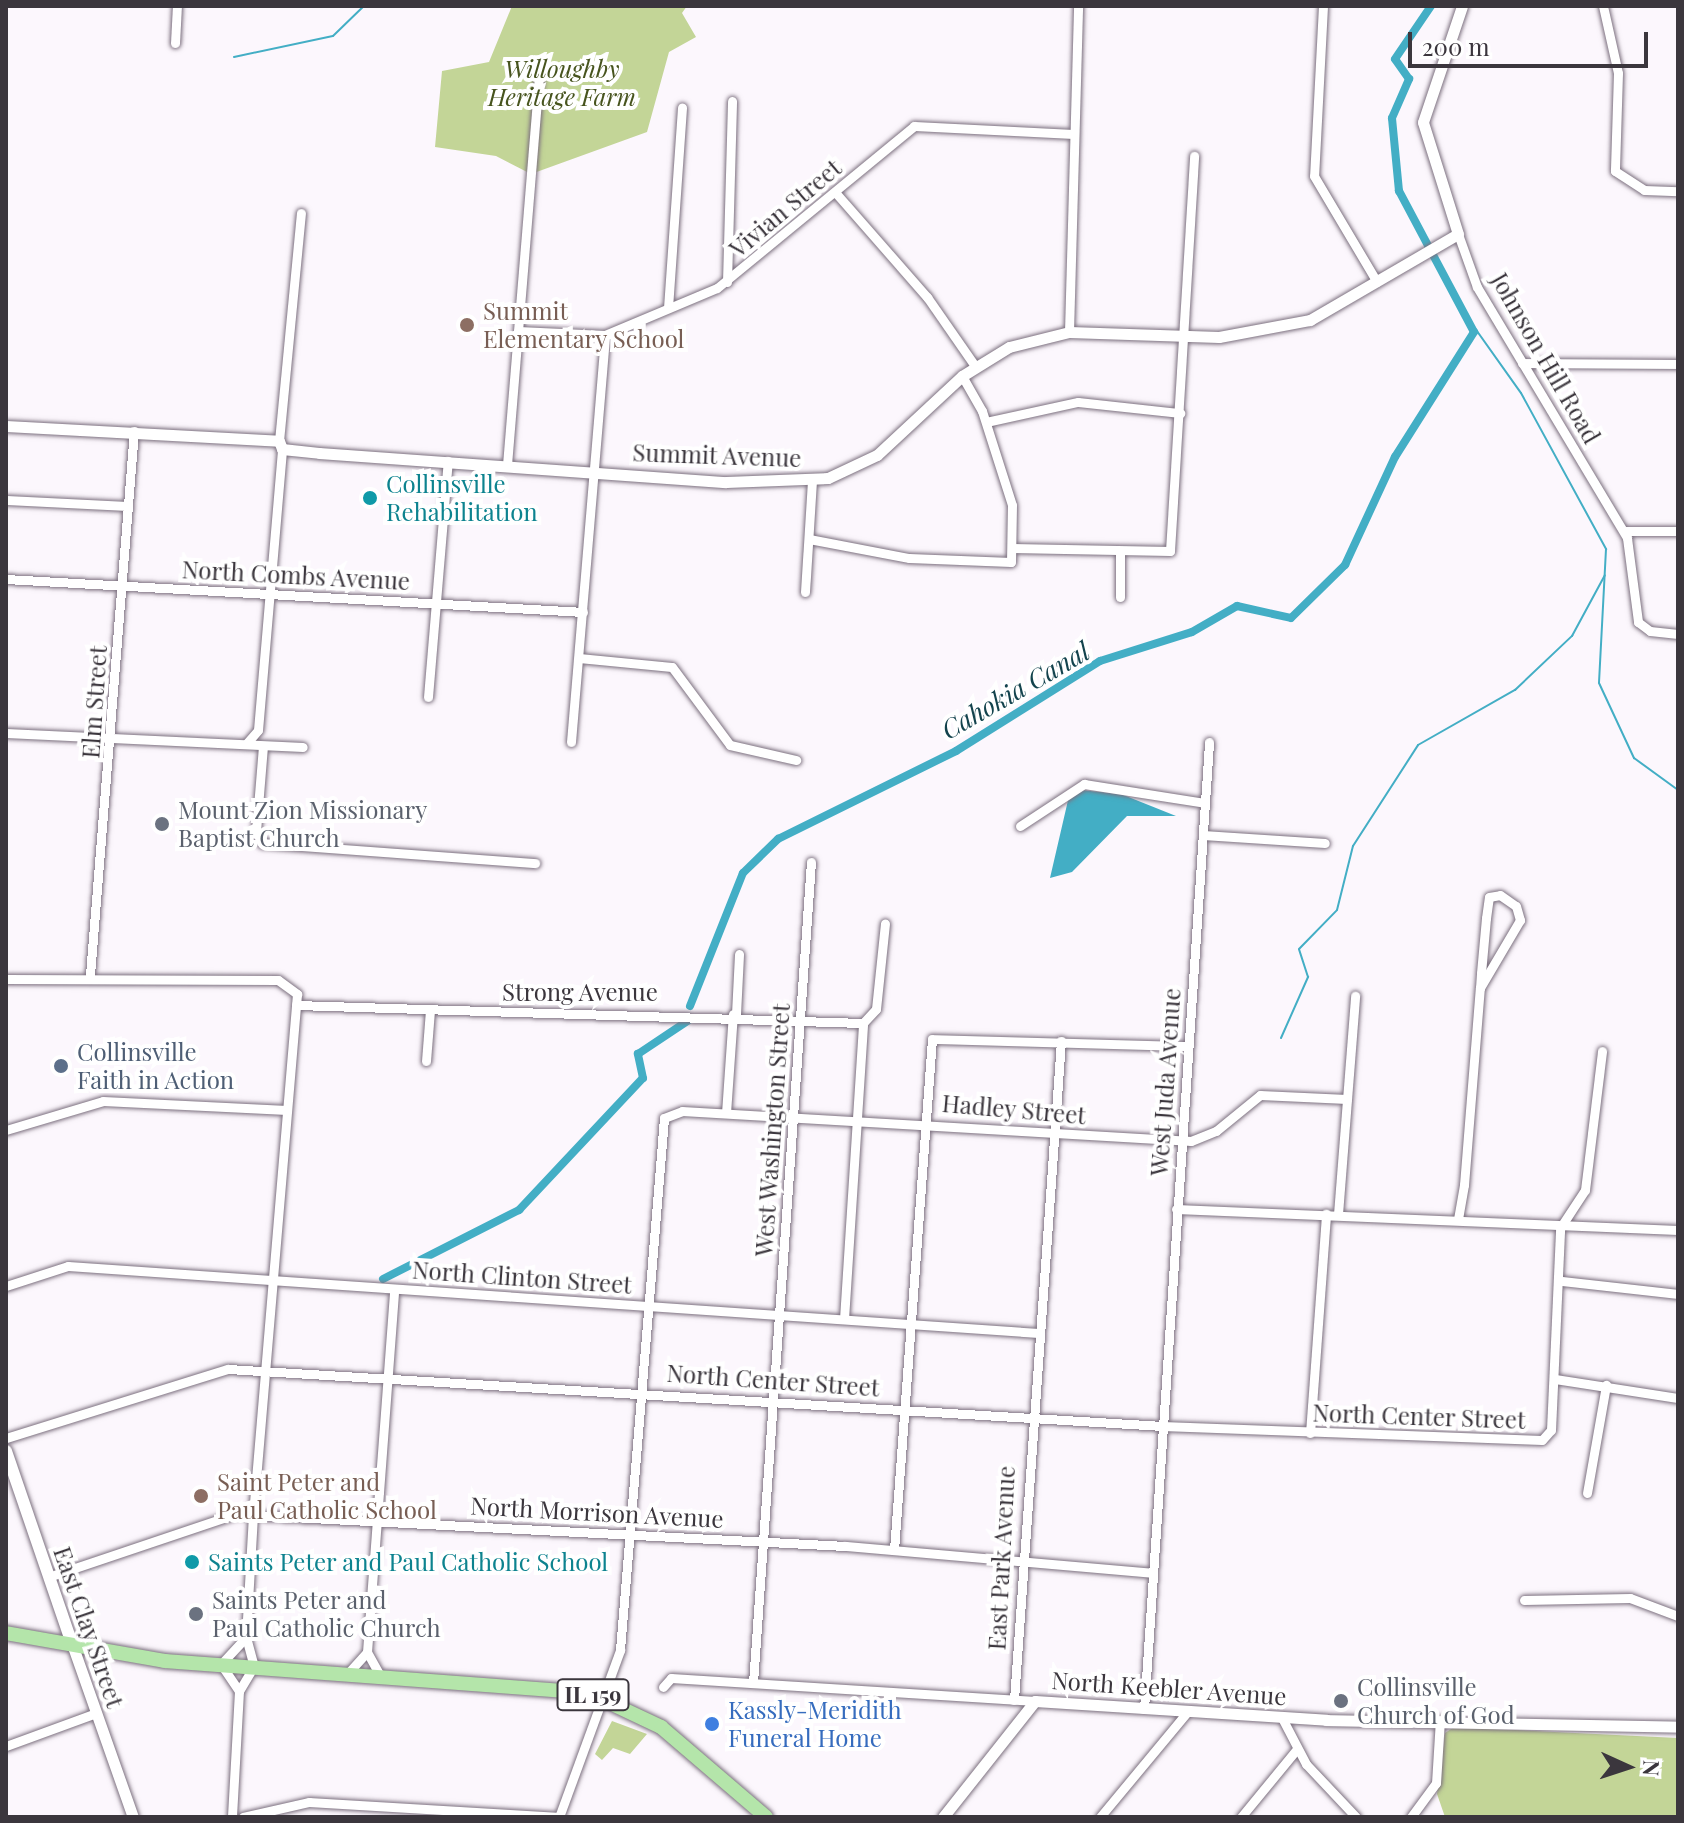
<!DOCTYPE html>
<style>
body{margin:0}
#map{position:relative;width:1684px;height:1823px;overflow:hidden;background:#fcf7fd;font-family:"Playfair Display",serif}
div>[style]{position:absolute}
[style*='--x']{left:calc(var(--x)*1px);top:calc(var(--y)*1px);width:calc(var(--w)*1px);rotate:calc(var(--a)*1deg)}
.green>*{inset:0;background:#c3d597}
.water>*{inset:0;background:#43aec5}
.stream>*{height:2px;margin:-1px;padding:0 1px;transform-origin:1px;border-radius:1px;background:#43aec5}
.canal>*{height:8px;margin:-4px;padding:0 4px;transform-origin:4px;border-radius:4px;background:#43aec5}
.roads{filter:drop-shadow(0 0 2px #7c707f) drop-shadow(0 0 2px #7c707f)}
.minor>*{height:9px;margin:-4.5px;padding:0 4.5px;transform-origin:4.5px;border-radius:4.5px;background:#fff}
.tertiary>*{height:11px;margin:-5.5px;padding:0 5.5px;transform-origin:5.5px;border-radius:5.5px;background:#fff}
.secondary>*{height:12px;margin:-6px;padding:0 6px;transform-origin:6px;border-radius:6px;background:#fff}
.primary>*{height:14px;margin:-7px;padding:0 7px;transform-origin:7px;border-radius:7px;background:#b4e5aa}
.dots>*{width:22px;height:22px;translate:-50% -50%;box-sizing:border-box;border:4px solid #fff;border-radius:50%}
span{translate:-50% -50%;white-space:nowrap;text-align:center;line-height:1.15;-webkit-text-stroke:8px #fff;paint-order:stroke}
.shield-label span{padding:2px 6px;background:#fff;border:2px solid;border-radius:6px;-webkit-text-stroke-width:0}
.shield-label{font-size:22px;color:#3b363d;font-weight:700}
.park-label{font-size:24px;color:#47541e;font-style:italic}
.street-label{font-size:24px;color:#3b363d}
.education-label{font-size:24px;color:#785e54}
.left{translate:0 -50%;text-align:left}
.culture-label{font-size:24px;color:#0d838f}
.worship-label{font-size:24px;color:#5b616d}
.service-label{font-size:24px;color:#4e5e75}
.shop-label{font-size:24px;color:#366cbe}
.water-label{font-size:26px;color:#13434d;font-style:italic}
.frame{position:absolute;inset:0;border:8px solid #3b363d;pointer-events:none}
.north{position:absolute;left:1588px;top:1727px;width:80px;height:80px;-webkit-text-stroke:6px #fff;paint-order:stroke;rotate:93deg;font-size:22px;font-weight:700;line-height:32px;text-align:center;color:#3b363d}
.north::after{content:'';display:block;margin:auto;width:28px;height:36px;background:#3b363d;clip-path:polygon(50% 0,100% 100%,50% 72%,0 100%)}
.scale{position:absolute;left:1408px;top:32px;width:240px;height:36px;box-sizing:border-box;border:4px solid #3b363d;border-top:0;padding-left:10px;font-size:24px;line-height:28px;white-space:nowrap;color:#3b363d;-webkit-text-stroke:6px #fff;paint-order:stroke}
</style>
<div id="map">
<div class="green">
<i style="clip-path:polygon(512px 6px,687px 6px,682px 13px,696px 37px,669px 52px,647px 132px,531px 174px,496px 156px,435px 147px,442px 71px,489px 62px)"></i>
<i style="clip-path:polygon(612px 1721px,647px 1734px,630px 1754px,613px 1748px,602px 1760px,595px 1754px)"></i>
<i style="clip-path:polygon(1454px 1727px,1678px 1738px,1678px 1817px,1445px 1817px,1437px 1794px,1445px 1733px)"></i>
</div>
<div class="water">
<i style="clip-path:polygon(1080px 790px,1121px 794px,1176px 816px,1127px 816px,1072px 872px,1050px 878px,1069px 796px)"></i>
</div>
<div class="stream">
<i style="--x:234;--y:57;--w:101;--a:-12"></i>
<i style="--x:333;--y:36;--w:43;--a:-44.1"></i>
<i style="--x:1467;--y:317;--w:93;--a:54.6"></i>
<i style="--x:1521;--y:393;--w:178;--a:61.4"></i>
<i style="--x:1606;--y:549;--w:134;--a:93"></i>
<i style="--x:1599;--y:683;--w:83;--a:65"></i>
<i style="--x:1634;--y:758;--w:54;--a:36"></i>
<i style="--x:1281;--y:1038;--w:67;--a:-66.1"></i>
<i style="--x:1308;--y:977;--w:29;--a:-108"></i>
<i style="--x:1299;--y:949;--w:54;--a:-45.7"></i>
<i style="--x:1337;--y:910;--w:66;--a:-76"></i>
<i style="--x:1353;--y:846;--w:120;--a:-57.2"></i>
<i style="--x:1418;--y:745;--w:112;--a:-29.6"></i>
<i style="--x:1515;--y:690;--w:79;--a:-43.5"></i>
<i style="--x:1572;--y:636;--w:69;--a:-61.6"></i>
</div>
<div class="canal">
<i style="--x:690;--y:1006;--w:143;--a:-68.3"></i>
<i style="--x:743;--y:873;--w:49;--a:-44.2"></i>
<i style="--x:778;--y:839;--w:199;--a:-26.3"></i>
<i style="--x:956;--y:751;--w:170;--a:-32"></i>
<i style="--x:1100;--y:661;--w:96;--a:-17.5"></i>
<i style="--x:1192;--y:632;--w:52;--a:-30"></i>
<i style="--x:1237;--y:606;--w:55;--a:12.5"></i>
<i style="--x:1291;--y:618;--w:76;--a:-44.5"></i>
<i style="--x:1345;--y:565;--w:119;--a:-65.2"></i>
<i style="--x:1395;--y:457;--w:148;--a:-57.7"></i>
<i style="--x:1474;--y:332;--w:160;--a:-118"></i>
<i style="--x:1399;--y:191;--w:73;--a:-95.5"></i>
<i style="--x:1392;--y:118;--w:43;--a:-66.4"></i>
<i style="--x:1409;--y:79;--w:24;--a:-125"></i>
<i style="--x:1395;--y:59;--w:64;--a:-55.8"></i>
<i style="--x:383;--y:1279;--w:153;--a:-26.9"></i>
<i style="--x:519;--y:1210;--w:181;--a:-46.8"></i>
<i style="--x:643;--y:1078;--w:25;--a:-102"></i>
<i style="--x:638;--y:1054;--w:61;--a:-33.7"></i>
</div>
<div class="roads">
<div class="minor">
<i style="--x:1323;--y:6;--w:170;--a:93"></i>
<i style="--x:1314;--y:176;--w:123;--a:59.3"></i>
<i style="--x:1603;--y:6;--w:69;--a:77.4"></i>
<i style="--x:1618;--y:73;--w:98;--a:91.8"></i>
<i style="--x:1615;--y:171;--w:35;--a:33"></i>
<i style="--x:1644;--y:190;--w:34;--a:2"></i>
<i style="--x:175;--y:43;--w:37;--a:-87"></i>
<i style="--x:835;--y:192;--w:140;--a:48.8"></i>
<i style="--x:927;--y:297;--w:84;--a:55.2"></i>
<i style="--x:1458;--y:234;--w:56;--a:70.3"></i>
<i style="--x:1477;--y:287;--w:292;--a:59.1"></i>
<i style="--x:1627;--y:538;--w:85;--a:82.5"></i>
<i style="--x:1638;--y:622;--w:15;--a:37"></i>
<i style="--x:1650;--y:631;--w:28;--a:6"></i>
<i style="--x:727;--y:282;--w:181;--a:-88.4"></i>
<i style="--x:668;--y:308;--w:201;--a:-86"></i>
<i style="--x:518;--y:331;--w:87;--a:2.6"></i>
<i style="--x:605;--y:335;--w:121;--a:-22.8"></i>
<i style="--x:717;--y:288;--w:255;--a:-39.4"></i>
<i style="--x:914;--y:126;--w:160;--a:2.9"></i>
<i style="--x:1069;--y:332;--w:326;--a:-88.4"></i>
<i style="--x:1522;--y:363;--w:156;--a:0.4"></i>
<i style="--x:986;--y:422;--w:94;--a:-12.3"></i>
<i style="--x:1078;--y:402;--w:103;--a:6.2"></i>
<i style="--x:279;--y:441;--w:229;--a:-84.5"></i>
<i style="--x:507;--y:465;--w:389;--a:-85.3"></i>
<i style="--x:6;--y:500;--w:122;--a:2.8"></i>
<i style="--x:1624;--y:531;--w:54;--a:0"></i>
<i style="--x:809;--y:539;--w:102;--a:10.8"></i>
<i style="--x:909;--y:558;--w:102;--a:2.2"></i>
<i style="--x:1011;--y:562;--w:57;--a:-89"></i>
<i style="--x:1012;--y:505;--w:99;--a:-107.7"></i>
<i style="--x:982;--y:411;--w:40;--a:-119.7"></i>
<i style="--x:1012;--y:548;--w:158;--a:1.1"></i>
<i style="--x:1170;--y:551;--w:396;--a:-86.5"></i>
<i style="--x:6;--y:579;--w:578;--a:3.27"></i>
<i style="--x:805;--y:592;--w:111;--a:-86.4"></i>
<i style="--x:1120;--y:597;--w:46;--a:-90"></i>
<i style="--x:579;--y:658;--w:93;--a:5.5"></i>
<i style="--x:672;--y:667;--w:97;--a:53.4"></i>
<i style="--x:730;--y:745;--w:68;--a:12.8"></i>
<i style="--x:428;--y:697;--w:237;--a:-85.2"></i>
<i style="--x:6;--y:733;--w:297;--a:2.7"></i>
<i style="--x:571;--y:742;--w:408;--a:-85.2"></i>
<i style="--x:246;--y:744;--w:18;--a:-49"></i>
<i style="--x:258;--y:730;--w:282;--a:-85.1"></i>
<i style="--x:263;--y:746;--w:86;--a:94.7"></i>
<i style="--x:256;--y:832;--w:13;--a:61"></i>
<i style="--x:262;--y:843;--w:274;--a:4.2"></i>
<i style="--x:1020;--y:826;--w:77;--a:-33.3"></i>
<i style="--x:1084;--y:784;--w:122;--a:8.9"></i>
<i style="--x:1203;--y:835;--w:122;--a:3.8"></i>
<i style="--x:90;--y:975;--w:546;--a:-85.38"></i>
<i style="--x:6;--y:979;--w:272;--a:0.2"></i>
<i style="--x:278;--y:980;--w:24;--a:36"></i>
<i style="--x:297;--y:994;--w:523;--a:94.83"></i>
<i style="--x:253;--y:1515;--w:122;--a:93.3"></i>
<i style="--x:246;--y:1637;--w:30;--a:75"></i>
<i style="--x:254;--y:1666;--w:29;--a:121"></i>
<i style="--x:239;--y:1691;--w:126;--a:93.2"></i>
<i style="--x:296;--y:1005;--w:567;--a:1.82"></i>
<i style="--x:736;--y:1014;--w:60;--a:-87.1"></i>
<i style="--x:426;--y:1061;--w:51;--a:-85.5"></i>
<i style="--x:726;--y:1113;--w:99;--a:-86"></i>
<i style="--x:6;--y:1130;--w:101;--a:-16.6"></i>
<i style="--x:103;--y:1101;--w:184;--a:2.8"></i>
<i style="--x:1176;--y:1209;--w:502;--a:2.4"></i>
<i style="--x:1338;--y:1214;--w:219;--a:-85.5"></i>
<i style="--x:1458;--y:1219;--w:35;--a:-80"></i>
<i style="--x:1464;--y:1185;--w:198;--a:-85.4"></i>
<i style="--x:1480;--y:988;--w:15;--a:-86"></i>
<i style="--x:1481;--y:973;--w:55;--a:-84.8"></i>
<i style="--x:1486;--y:918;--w:21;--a:-82"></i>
<i style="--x:1489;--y:897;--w:11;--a:-10"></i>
<i style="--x:1500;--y:895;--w:19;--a:35"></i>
<i style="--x:1516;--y:906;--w:15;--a:74"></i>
<i style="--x:1520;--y:920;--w:79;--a:120.5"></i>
<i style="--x:1560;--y:1228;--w:45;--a:-56.7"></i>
<i style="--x:1585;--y:1190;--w:140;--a:-83"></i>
<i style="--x:1562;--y:1281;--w:117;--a:6.4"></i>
<i style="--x:6;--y:1286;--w:65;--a:-17.9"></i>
<i style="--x:68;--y:1266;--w:973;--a:3.95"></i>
<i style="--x:844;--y:1319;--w:297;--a:-86.3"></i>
<i style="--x:863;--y:1023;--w:19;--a:-47"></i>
<i style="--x:876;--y:1009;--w:86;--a:-84"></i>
<i style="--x:1555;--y:1379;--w:124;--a:8.8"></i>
<i style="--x:1310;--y:1433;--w:220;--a:-85.8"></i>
<i style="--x:6;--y:1438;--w:232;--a:-17.3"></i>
<i style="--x:228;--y:1369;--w:936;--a:3.49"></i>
<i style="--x:1162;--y:1426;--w:380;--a:2.1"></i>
<i style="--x:1542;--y:1440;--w:13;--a:-48"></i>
<i style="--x:1551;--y:1430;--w:202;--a:-87.4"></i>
<i style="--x:1587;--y:1493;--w:110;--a:-80"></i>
<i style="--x:894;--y:1550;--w:512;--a:-85.75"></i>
<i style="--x:932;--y:1039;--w:256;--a:1.6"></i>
<i style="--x:48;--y:1577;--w:197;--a:-18.6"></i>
<i style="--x:235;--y:1514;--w:611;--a:3"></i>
<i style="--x:845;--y:1546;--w:309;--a:5"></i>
<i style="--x:1524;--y:1600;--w:106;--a:-1.1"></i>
<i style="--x:1630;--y:1598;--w:51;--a:20.6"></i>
<i style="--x:367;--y:1652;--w:364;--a:-85.7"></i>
<i style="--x:367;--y:1652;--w:26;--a:61"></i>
<i style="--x:349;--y:1672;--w:27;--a:-48"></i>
<i style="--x:753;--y:1683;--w:823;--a:-85.96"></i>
<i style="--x:663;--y:1687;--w:12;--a:-48"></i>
<i style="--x:671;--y:1678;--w:365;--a:3.6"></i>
<i style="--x:239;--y:1691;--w:32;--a:-124"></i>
<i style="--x:221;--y:1664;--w:37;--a:-47"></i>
<i style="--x:1014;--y:1700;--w:661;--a:-85.92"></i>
<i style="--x:1144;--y:1709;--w:969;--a:-86.15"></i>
<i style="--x:1282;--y:1718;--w:52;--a:62.4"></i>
<i style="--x:1306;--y:1764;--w:73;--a:46.7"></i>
<i style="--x:6;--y:1746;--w:96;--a:-20.1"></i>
<i style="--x:243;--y:1817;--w:68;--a:-12.8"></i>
<i style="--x:309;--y:1802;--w:251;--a:3.4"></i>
<i style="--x:559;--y:1817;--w:178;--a:-69.9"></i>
<i style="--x:620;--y:1650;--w:534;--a:-85.27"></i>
<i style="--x:664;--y:1118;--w:19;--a:-21"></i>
<i style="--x:682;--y:1111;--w:510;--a:3.37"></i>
<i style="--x:1191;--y:1141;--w:27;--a:-22"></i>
<i style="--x:1216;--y:1131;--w:57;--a:-39.3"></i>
<i style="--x:1260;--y:1095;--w:87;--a:2.6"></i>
<i style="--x:1100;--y:1817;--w:138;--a:-50.3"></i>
<i style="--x:1241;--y:1817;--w:87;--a:-50.6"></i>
<i style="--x:1411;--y:1817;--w:42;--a:-53.7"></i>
<i style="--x:1436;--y:1783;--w:63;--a:-86.4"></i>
</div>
<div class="tertiary">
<i style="--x:6;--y:426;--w:273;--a:3.1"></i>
<i style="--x:279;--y:441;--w:9;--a:69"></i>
<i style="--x:282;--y:449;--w:37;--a:6"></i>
<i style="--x:319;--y:453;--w:408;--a:4.1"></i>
<i style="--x:726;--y:482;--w:102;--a:-2.2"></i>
<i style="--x:828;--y:478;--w:54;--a:-25.1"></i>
<i style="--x:877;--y:455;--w:116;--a:-42.9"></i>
<i style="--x:962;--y:376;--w:55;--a:-31.7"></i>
<i style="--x:1009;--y:347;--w:62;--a:-14"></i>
<i style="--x:1069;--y:332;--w:150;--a:1.9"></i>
<i style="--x:1219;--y:337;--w:93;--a:-10.6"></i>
<i style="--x:1310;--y:320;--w:171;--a:-30.2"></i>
<i style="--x:1458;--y:234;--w:117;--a:-107.4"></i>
<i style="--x:1423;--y:122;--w:122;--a:-71.4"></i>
<i style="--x:72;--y:1644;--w:183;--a:70.6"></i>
<i style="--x:943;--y:1817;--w:148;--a:-51.6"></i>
<i style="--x:1035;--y:1701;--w:292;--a:3.7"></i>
<i style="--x:1326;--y:1720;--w:352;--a:1.1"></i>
</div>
<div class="secondary">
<i style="--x:6;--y:1451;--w:204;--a:71.1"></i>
</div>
<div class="primary">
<i style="--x:6;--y:1633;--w:161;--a:10"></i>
<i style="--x:165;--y:1661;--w:425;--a:4.3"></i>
<i style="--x:589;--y:1693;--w:80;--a:25.3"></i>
<i style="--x:661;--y:1727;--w:138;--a:40.6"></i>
</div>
</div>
<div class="dots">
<i style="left:467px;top:325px;background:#8d6e63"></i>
<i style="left:370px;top:498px;background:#0f9aa8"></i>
<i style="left:162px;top:824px;background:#6b7280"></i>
<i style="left:61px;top:1066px;background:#5c6f8a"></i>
<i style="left:201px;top:1496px;background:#8d6e63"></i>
<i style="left:192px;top:1562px;background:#0f9aa8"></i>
<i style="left:196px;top:1614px;background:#6b7280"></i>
<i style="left:1341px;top:1701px;background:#6b7280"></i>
<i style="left:712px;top:1724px;background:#3f7fe0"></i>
</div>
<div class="shield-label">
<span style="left:593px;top:1695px">IL 159</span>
</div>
<div class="park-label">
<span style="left:562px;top:83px">Willoughby<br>Heritage Farm</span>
</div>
<div class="street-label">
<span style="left:785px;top:208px;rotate:-40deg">Vivian Street</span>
<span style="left:1546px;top:358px;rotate:60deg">Johnson Hill Road</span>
<span style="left:717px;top:455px;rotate:2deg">Summit Avenue</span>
<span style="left:296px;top:575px;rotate:3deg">North Combs Avenue</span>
<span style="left:94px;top:702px;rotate:-86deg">Elm Street</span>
<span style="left:580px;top:992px">Strong Avenue</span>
<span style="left:1165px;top:1082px;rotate:-86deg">West Juda Avenue</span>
<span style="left:1014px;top:1109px;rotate:5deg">Hadley Street</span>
<span style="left:772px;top:1130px;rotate:-86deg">West Washington Street</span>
<span style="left:522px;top:1277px;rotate:4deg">North Clinton Street</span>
<span style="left:773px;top:1380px;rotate:4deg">North Center Street</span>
<span style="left:1419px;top:1416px;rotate:2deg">North Center Street</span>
<span style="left:597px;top:1512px;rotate:3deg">North Morrison Avenue</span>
<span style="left:1001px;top:1558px;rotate:-87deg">East Park Avenue</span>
<span style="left:89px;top:1627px;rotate:71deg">East Clay Street</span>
<span style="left:1169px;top:1688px;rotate:4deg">North Keebler Avenue</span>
</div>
<div class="education-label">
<span class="left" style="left:483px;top:325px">Summit<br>Elementary School</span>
<span class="left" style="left:217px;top:1496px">Saint Peter and<br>Paul Catholic School</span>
</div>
<div class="culture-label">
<span class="left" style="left:386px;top:498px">Collinsville<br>Rehabilitation</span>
<span class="left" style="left:208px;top:1562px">Saints Peter and Paul Catholic School</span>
</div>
<div class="worship-label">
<span class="left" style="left:178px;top:824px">Mount Zion Missionary<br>Baptist Church</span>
<span class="left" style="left:212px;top:1614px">Saints Peter and<br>Paul Catholic Church</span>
<span class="left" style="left:1357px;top:1701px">Collinsville<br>Church of God</span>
</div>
<div class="service-label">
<span class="left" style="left:77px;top:1066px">Collinsville<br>Faith in Action</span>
</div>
<div class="shop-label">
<span class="left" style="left:728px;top:1724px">Kassly-Meridith<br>Funeral Home</span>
</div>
<div class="water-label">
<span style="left:1015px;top:690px;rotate:-30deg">Cahokia Canal</span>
</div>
<div class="frame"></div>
<div class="north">N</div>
<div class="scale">200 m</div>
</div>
